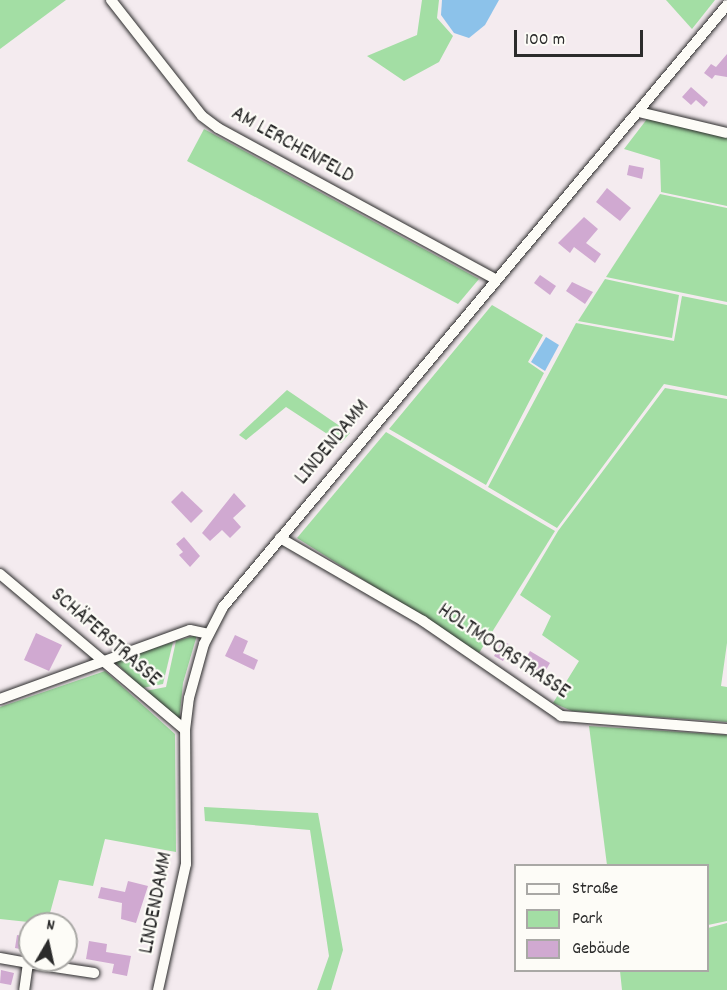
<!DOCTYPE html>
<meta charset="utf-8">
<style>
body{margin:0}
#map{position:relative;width:727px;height:990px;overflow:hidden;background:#f4ebef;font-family:Dekko,sans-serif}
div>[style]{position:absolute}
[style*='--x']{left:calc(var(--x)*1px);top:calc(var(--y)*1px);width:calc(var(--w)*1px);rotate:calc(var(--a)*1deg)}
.green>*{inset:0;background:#a3dea4}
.water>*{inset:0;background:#8cc2ea}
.building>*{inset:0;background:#d0a9d1}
.roads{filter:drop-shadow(0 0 2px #2b2b2b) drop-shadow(0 0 2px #2b2b2b)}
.minor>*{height:10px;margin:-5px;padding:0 5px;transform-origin:5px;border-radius:5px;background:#fdfcf7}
span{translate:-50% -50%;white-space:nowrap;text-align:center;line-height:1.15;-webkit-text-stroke:4.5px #fdfcf7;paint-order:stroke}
.street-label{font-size:21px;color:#2b2b2b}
.legend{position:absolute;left:514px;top:864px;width:195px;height:108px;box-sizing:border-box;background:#fdfcf7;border:2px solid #a9a8a5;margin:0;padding:8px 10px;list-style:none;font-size:18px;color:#2b2b2b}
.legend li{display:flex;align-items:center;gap:12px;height:30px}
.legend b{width:30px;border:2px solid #a9a8a5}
.north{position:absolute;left:18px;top:912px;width:60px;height:60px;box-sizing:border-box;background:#fdfcf7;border:2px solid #a9a8a5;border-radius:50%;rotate:9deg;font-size:16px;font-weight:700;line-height:24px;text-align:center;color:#2b2b2b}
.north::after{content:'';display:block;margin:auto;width:21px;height:27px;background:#2b2b2b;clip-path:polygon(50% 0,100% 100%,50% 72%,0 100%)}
.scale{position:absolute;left:514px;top:30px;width:129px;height:27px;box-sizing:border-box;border:3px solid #2b2b2b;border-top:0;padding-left:8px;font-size:18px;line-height:21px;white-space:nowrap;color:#2b2b2b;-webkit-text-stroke:4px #fdfcf7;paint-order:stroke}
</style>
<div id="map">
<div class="green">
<i style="clip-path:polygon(0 0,66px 0,0 49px)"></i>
<i style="clip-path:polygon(422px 0,439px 0,437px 18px,453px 36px,439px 62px,404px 81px,367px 56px,417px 35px)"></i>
<i style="clip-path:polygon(666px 0,715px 0,692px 29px)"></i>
<i style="clip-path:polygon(647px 119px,727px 135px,727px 206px,661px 192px,660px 160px,624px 149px)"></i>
<i style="clip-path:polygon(204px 129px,479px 279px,458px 304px,187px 161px)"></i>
<i style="clip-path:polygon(660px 194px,727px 208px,727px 302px,606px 277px)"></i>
<i style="clip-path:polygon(605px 279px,679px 295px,672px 338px,578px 321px)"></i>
<i style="clip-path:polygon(682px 296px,727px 305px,727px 396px,664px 384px,557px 528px,488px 487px,576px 323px,674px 341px)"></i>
<i style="clip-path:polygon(492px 305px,543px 335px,528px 362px,544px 373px,486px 485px,389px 429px)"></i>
<i style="clip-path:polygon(665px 388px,727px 399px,727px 643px,721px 686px,727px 687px,727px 722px,572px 711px,553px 703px,579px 661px,542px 635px,551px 616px,520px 595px,558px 531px)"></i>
<i style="clip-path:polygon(287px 390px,350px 433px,341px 443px,286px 407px,246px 440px,239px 435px)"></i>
<i style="clip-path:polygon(386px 432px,555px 531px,479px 653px,297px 538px)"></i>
<i style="clip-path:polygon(197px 635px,183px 683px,179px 722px,145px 691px,166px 687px,176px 641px)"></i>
<i style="clip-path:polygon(173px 642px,163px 684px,142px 688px,114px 661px)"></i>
<i style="clip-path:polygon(105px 671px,175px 734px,176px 852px,105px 839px,93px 886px,59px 880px,47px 924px,0 919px,0 707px)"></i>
<i style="clip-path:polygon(589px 726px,727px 735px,727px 921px,708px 925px,708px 866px,607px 865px)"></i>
<i style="clip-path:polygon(204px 807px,318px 813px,343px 950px,331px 990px,317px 990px,329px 956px,310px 830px,205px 821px)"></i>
<i style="clip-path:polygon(727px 923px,727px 990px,622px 990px,620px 971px,708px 970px,708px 928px)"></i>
</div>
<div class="water">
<i style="clip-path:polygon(442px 0,499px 0,485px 25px,469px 38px,454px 33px,441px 15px)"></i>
<i style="clip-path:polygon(546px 337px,559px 345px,545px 371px,531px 362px)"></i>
</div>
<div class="building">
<i style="clip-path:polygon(727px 54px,727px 77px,715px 75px,712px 79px,704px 73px,711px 64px,716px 67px)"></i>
<i style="clip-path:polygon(691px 87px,708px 102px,704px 107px,696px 100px,691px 105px,682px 97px)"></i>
<i style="clip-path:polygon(629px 165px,644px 168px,642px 179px,627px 175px)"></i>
<i style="clip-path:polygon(607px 188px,631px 208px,620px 221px,596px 202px)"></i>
<i style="clip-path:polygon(584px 217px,598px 229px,586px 243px,601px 254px,595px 263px,574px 247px,570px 253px,558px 243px)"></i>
<i style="clip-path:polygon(540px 275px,556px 286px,550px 295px,534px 283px)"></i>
<i style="clip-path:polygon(572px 282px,593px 292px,585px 304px,566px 291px)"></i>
<i style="clip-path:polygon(182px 491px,203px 511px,191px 523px,171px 502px)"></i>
<i style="clip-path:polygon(234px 493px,246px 506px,233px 518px,241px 527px,230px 538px,222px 530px,210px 541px,202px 533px)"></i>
<i style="clip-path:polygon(184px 537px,200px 556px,190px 567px,179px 555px,183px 552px,176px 544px)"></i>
<i style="clip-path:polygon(36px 633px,62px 645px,49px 671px,24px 660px)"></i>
<i style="clip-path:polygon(235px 635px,248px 641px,243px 653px,258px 660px,254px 670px,225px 656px)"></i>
<i style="clip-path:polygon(502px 641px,511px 645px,503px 661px,494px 656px)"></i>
<i style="clip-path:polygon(530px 651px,550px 663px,542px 677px,522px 665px)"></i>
<i style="clip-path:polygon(128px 881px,148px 886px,136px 923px,121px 919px,122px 903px,98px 898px,101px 887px,125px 892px)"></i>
<i style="clip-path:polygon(17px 935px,30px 937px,30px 951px,15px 948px)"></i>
<i style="clip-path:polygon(89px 941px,107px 944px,106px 952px,131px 956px,127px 976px,112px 973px,114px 964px,86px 959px)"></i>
<i style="clip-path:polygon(1px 970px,14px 973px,11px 985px,0 983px)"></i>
</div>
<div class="roads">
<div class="minor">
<i style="--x:111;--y:0;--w:147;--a:51.9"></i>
<i style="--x:202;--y:116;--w:20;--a:37"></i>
<i style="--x:218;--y:128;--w:315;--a:28.6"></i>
<i style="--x:639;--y:112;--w:90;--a:13.4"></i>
<i style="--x:280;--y:538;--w:165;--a:30.1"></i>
<i style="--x:423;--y:621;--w:168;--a:34.5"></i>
<i style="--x:561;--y:716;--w:167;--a:4.5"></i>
<i style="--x:0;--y:574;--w:242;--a:40.1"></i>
<i style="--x:0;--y:699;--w:202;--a:-20"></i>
<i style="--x:190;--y:630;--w:19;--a:12"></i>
<i style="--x:0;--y:958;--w:28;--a:10"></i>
<i style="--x:28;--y:963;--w:27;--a:98"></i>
<i style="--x:28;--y:963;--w:67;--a:8.6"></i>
<i style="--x:158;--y:990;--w:129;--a:-77.5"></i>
<i style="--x:186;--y:864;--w:134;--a:-90.4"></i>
<i style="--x:185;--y:730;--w:32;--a:-83"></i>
<i style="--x:189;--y:698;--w:56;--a:-74.5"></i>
<i style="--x:204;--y:644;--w:42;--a:-62.8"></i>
<i style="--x:223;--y:607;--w:785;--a:-50.06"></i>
</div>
</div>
<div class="street-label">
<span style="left:292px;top:146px;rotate:29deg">AM LERCHENFELD</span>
<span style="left:333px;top:443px;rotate:-50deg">LINDENDAMM</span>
<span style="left:105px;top:638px;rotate:41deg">SCHÄFERSTRASSE</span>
<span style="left:503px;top:652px;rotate:34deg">HOLTMOORSTRASSE</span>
<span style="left:157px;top:903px;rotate:-79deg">LINDENDAMM</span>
</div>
<ul class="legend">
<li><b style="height:8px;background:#fdfcf7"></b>Straße</li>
<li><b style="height:16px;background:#a3dea4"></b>Park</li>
<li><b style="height:16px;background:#d0a9d1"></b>Gebäude</li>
</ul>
<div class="north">N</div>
<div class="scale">100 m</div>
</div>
